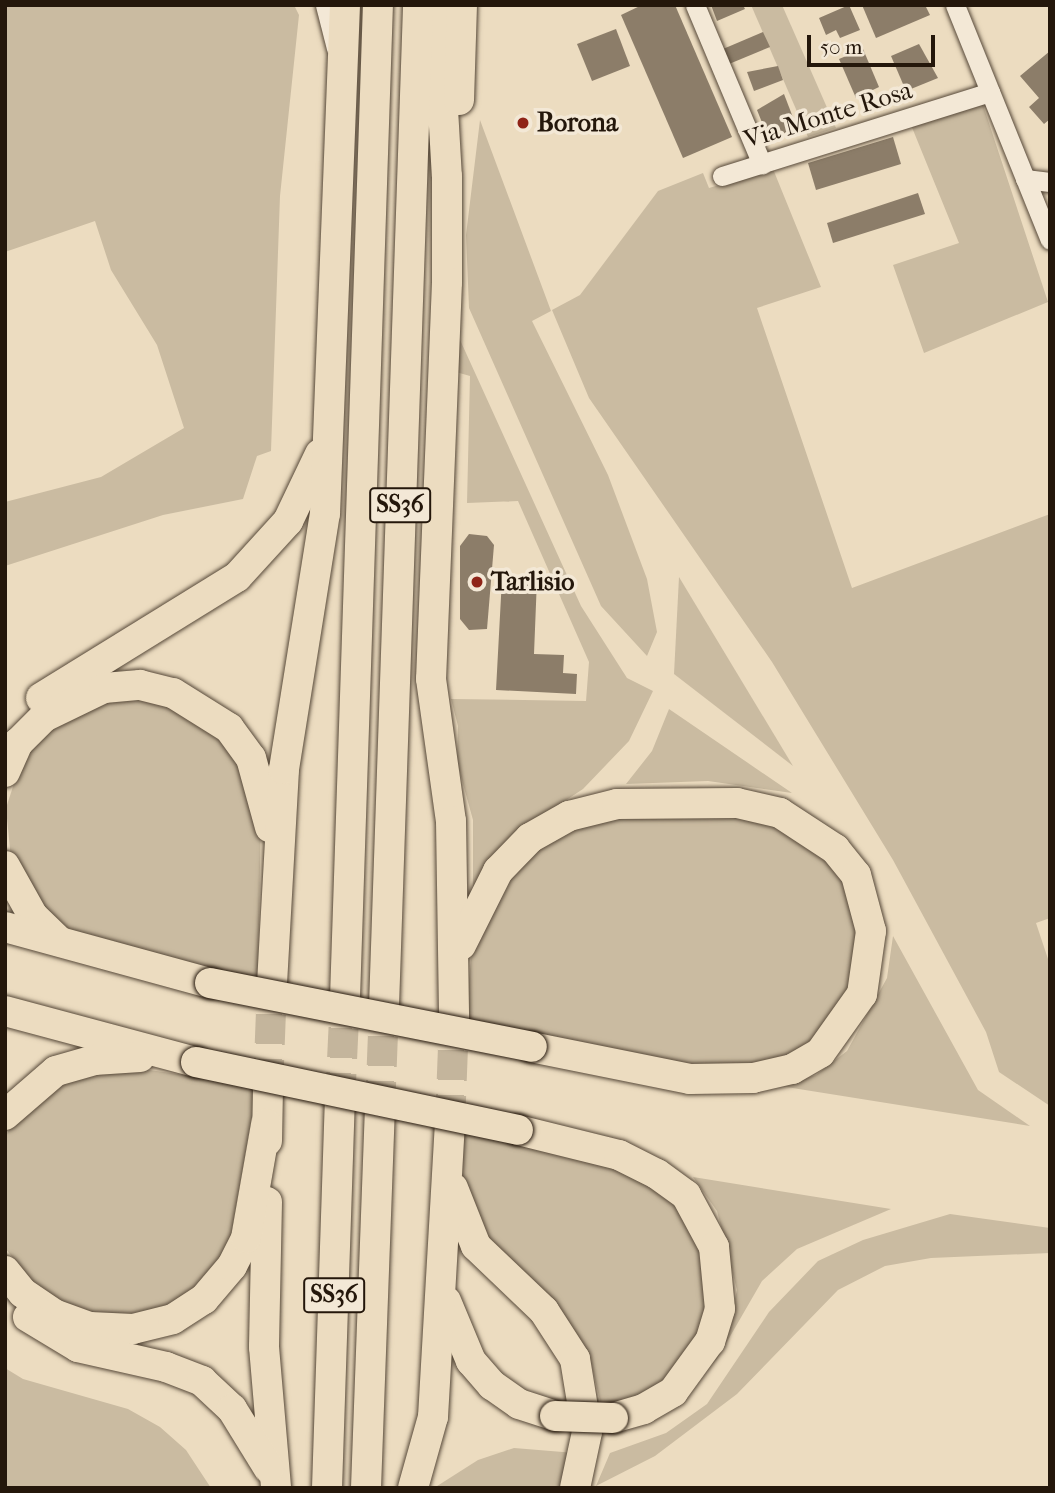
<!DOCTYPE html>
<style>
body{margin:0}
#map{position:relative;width:1055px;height:1493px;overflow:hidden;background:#ecdcc0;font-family:"IM FELL French Canon",serif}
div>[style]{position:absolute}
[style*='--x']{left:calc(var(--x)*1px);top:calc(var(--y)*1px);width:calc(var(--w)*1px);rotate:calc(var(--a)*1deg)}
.green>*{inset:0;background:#cabba1}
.building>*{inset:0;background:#8c7d69}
.highway-tunnel>*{height:30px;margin-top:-15px;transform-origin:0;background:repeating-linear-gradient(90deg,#c4b59c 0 30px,transparent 0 45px)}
.roads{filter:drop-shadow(0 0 2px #564838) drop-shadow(0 0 2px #564838)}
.minor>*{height:19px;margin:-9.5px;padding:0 9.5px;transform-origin:9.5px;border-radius:9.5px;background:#f3e8d6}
.highway>*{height:30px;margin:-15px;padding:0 15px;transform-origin:15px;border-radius:15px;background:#ecdcc0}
.bridges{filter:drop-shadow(0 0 2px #24170b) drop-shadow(0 0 2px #24170b)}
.highway-bridge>*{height:30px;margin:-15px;padding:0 15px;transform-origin:15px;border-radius:15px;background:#ecdcc0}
.dots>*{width:19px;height:19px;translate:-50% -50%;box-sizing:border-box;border:4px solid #f3e8d6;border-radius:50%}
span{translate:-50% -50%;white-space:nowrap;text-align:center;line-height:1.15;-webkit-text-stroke:7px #f3e8d6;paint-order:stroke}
.shield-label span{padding:2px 5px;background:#f3e8d6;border:2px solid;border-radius:5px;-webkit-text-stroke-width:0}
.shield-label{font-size:24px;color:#24170b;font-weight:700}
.street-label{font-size:26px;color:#24170b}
.poi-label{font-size:26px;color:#24170b;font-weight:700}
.left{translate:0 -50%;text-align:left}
.frame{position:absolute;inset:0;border:7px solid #24170b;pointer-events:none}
.scale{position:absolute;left:807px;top:35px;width:128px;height:32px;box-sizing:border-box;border:4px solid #24170b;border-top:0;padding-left:9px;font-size:21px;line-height:24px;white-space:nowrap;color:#24170b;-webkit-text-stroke:5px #f3e8d6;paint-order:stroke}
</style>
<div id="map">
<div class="green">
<i style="clip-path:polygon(5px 5px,294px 5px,299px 15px,280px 196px,271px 451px,257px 456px,243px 499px,163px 515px,5px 566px,5px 502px,101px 477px,184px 428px,157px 345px,111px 270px,95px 221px,5px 252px)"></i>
<i style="clip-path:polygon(751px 5px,782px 5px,836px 128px,808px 137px)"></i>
<i style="clip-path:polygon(982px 102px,1048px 302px,924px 353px,893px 265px,959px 243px,911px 125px)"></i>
<i style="clip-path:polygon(480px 120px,551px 311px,532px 321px,608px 475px,647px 579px,657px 632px,647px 656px,601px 606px,469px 308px,466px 235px)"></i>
<i style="clip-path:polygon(773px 169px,821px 287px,757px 308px,852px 588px,1050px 514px,1050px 918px,1036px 923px,1050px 965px,1050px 1106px,999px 1072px,986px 1032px,893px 860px,772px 662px,589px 398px,552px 310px,580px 295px,658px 191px,703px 173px,709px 188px)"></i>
<i style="clip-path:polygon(456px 331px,581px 606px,627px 678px,653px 691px,629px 741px,583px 789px,539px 818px,473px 893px,473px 820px,457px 762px,458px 726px,451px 699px,586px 701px,589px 662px,518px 501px,467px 503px,470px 376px,456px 372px)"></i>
<i style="clip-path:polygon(679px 577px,793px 766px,674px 674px)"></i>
<i style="clip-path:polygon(150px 695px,219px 728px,261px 810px,258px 981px,89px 940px,54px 920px,11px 859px,6px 808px,23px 756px,76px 707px)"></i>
<i style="clip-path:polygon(669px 709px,792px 793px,708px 781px,626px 784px,652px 751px)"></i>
<i style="clip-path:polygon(739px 812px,814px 838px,860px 903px,858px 982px,810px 1045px,774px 1062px,680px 1065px,465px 1022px,473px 939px,489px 902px,538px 845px,614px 813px)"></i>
<i style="clip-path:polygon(893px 936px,978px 1090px,1030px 1126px,780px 1086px,816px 1075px,847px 1051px,887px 978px)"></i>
<i style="clip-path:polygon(142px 1069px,256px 1085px,244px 1211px,224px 1259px,185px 1300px,154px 1312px,116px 1317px,79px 1311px,41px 1292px,5px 1248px,5px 1136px,25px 1107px,83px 1071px)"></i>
<i style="clip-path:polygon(461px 1129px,616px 1160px,688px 1209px,712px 1284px,695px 1350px,648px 1395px,602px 1409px,590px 1359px,565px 1316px,491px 1245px,463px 1181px)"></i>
<i style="clip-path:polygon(693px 1177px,891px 1209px,797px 1249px,762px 1281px,717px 1359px,694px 1383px,728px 1328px,737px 1290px,717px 1211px)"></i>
<i style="clip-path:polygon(950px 1214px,1050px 1228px,1050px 1253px,931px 1258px,885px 1266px,838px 1290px,737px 1394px,655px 1456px,596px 1486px,610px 1453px,666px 1433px,707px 1404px,769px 1312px,818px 1261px,863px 1240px)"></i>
<i style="clip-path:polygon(5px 1368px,23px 1379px,128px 1409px,160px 1427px,186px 1450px,211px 1488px,5px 1488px)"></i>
<i style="clip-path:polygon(514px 1448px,575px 1453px,565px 1488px,434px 1488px,478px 1460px)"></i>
</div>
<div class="building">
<i style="clip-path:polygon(642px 5px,675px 5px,732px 137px,683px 158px,621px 15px)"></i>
<i style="clip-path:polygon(711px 5px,743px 5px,745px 9px,717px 21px)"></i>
<i style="clip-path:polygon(849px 5px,860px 30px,840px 38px,836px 30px,826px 35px,819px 18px)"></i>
<i style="clip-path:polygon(862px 5px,925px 5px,930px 15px,876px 38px)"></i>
<i style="clip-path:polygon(616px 29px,630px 66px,592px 81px,577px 44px)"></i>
<i style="clip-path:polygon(763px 32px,770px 47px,729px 64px,723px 49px)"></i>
<i style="clip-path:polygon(919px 44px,938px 78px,906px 91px,891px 56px)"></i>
<i style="clip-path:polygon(863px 49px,879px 87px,856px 98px,839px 59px)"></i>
<i style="clip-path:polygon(1050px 51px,1050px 119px,1044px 124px,1029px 107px,1039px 98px,1020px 76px)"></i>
<i style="clip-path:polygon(778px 66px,783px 80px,754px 91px,747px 72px)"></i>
<i style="clip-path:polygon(784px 94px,797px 128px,769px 140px,757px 110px)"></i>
<i style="clip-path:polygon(893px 137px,901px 164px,816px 190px,808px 163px)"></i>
<i style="clip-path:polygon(918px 193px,925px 214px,833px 243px,827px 223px)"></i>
<i style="clip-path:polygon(469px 534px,487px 536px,494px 545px,487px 629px,469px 630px,460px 619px,460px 546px)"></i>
<i style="clip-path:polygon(502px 578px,537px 579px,534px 654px,564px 655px,563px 673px,577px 674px,576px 694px,496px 690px)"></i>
</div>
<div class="highway-tunnel">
<i style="--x:268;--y:1089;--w:105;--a:-87.8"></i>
<i style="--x:340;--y:1103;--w:105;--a:-87.3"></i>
<i style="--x:380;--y:1111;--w:105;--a:-87.8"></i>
<i style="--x:450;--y:1125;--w:106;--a:-87.8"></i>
</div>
<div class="roads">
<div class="minor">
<i style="--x:325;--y:5;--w:44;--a:75.7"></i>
<i style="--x:695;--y:5;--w:173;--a:67.2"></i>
<i style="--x:955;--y:5;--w:253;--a:68"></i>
<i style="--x:722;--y:176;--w:281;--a:-17.4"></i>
<i style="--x:1025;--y:179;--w:25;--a:7"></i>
</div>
<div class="highway">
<i style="--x:437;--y:5;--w:171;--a:86.7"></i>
<i style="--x:447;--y:176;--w:106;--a:90"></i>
<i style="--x:447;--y:282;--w:397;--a:92.3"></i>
<i style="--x:431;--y:679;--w:143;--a:82"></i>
<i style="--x:451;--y:821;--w:198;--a:89.1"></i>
<i style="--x:459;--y:100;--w:95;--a:-88.2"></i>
<i style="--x:41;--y:698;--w:230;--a:-31.7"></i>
<i style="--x:237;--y:577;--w:76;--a:-47.7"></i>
<i style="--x:288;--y:521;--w:74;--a:-64.5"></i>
<i style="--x:5;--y:772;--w:32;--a:-66"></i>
<i style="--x:18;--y:743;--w:37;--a:-45"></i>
<i style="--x:44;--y:717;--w:67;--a:-25.8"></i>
<i style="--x:104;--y:688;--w:36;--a:-5"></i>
<i style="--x:140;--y:685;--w:34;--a:14"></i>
<i style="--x:173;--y:693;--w:66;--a:32"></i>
<i style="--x:229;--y:728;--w:37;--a:54"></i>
<i style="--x:251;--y:758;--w:72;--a:74.6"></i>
<i style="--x:5;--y:866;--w:57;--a:60.8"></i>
<i style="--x:33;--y:916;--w:36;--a:44"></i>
<i style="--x:5;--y:927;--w:213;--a:15.3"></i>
<i style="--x:461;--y:945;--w:83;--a:-63.4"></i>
<i style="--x:498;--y:871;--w:46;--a:-45.9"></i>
<i style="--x:530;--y:838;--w:45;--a:-29.4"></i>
<i style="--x:569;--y:816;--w:49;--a:-14"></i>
<i style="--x:617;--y:804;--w:120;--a:-0.5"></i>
<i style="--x:737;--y:803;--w:44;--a:13.1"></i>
<i style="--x:780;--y:813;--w:66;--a:33.2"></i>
<i style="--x:835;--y:849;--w:33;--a:51"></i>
<i style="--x:856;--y:875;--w:58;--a:75"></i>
<i style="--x:871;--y:931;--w:64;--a:98.1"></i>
<i style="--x:862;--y:994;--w:72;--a:125.4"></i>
<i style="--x:820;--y:1053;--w:32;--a:150"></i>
<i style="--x:792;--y:1069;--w:40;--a:167"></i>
<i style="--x:753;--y:1078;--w:63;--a:179.1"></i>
<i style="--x:690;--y:1079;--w:161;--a:-168.6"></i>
<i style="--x:272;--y:984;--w:215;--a:-86.8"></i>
<i style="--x:284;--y:769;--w:258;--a:-80.9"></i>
<i style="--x:325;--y:514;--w:509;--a:-87.75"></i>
<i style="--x:345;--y:998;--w:994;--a:-88.1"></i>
<i style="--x:384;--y:1006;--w:1002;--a:-88.05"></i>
<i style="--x:5;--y:1011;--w:198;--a:15"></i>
<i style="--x:5;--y:1115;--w:67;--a:-40.8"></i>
<i style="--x:56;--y:1071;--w:40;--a:-16"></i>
<i style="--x:94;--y:1060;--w:46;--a:-3.7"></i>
<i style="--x:518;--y:1130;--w:104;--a:13.9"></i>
<i style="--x:619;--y:1155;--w:42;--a:26.6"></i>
<i style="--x:657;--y:1174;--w:36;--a:36"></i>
<i style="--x:686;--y:1195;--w:59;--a:61.7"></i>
<i style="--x:714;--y:1247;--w:62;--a:84.5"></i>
<i style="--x:720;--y:1309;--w:34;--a:107"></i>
<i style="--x:710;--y:1341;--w:63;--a:126"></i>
<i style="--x:673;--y:1392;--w:34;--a:150"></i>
<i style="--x:644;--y:1409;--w:32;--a:164"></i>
<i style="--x:267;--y:1141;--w:52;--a:-88.9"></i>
<i style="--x:453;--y:1188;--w:62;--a:68.4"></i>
<i style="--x:476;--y:1246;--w:94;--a:43.7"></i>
<i style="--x:544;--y:1311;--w:57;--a:57.1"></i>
<i style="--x:575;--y:1359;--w:74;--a:80.7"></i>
<i style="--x:587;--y:1432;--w:57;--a:102.1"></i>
<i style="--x:267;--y:1202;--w:145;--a:91.2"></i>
<i style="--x:264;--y:1347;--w:142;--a:85.1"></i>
<i style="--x:5;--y:1271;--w:28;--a:51"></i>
<i style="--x:23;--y:1293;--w:37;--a:34"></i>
<i style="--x:54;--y:1314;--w:38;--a:20"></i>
<i style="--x:90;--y:1327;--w:43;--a:2.7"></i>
<i style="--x:133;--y:1329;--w:41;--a:-14"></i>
<i style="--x:173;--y:1319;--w:37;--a:-33"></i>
<i style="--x:204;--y:1299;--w:43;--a:-49.7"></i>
<i style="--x:232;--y:1266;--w:31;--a:-63"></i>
<i style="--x:246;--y:1238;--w:116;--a:-80"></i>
<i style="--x:446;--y:1301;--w:65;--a:67.4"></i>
<i style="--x:471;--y:1361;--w:32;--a:49"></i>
<i style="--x:492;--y:1385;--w:33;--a:35"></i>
<i style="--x:519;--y:1404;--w:38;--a:18"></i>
<i style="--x:28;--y:1317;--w:58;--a:31"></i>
<i style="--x:78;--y:1347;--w:90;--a:12.8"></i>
<i style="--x:166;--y:1367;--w:39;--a:21"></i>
<i style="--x:202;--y:1381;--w:41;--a:43"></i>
<i style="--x:232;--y:1409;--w:70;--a:58.3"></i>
<i style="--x:327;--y:1488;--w:385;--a:-88.1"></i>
<i style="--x:366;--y:1488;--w:377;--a:-87.9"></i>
<i style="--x:413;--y:1488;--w:74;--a:-74.3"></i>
<i style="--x:433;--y:1417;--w:292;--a:-86.7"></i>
</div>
</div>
<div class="bridges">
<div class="highway-bridge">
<i style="--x:210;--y:983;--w:328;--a:11.2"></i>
<i style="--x:196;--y:1062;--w:329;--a:11.9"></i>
<i style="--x:555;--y:1416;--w:58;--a:2"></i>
</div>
</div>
<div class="dots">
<i style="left:523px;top:123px;background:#8f2418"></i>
<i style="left:477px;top:582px;background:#8f2418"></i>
</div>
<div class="shield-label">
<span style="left:400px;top:505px">SS36</span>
<span style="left:334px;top:1295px">SS36</span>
</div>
<div class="street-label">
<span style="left:828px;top:115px;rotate:-17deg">Via Monte Rosa</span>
</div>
<div class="poi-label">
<span class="left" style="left:537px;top:123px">Borona</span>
<span class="left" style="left:491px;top:582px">Tarlisio</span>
</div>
<div class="frame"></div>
<div class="scale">50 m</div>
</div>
